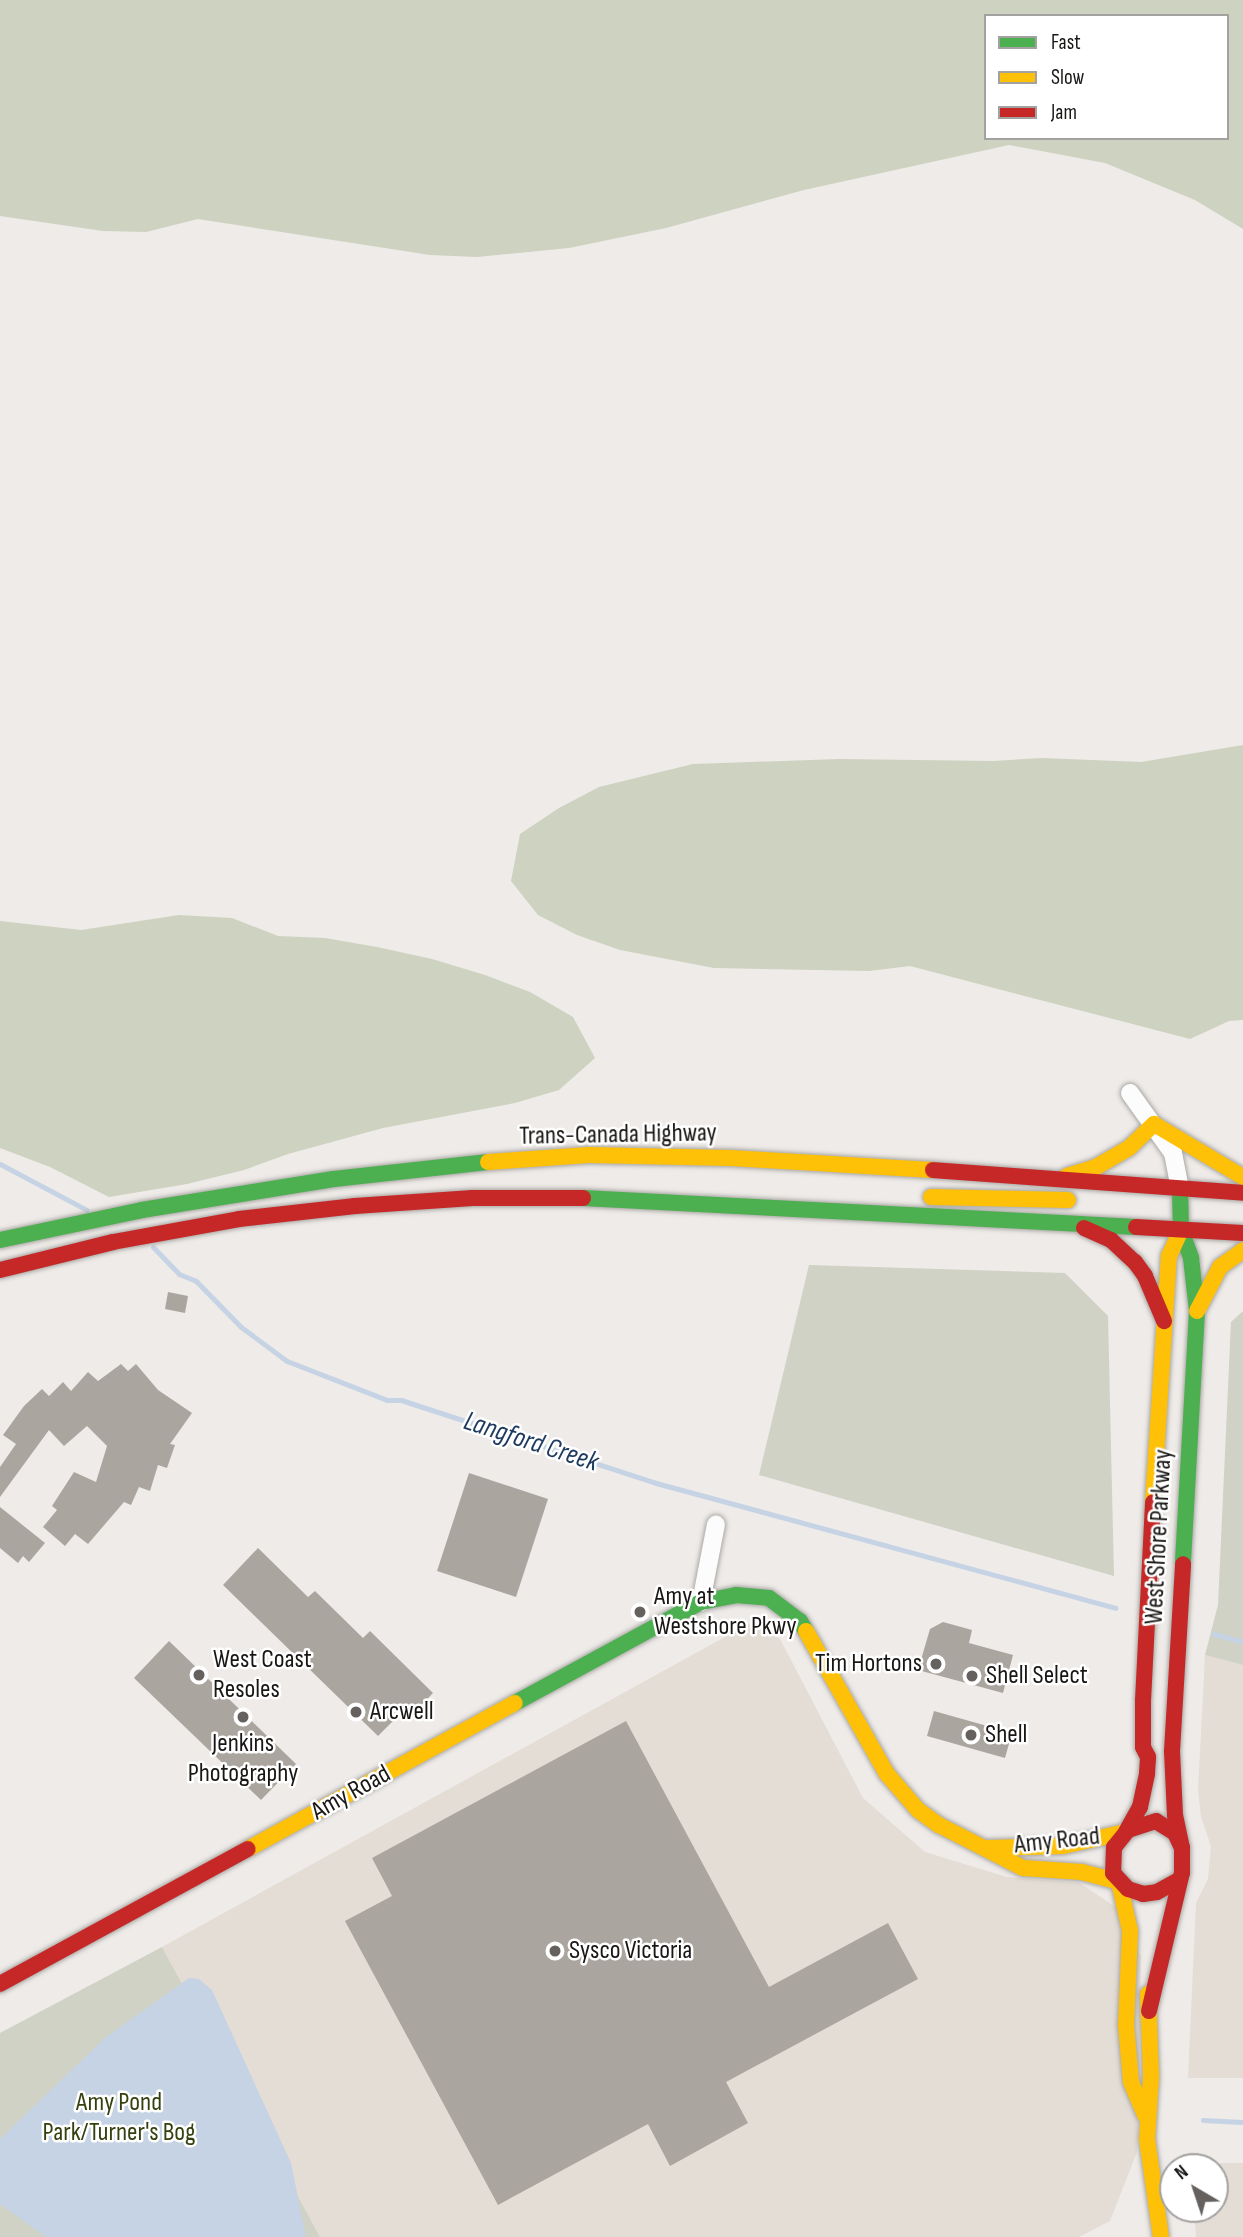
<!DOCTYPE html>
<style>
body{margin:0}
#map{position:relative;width:1243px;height:2237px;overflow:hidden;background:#eeebe8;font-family:"Sofia Sans Condensed",sans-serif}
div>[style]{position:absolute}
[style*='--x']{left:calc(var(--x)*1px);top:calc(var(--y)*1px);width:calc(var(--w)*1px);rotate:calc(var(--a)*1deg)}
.built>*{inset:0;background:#e4ddd5}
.green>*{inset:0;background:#cfd2c4}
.forest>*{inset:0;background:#ced2c0}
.water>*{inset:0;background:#c6d3e4}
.stream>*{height:5px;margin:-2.5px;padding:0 2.5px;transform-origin:2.5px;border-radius:2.5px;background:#c6d3e4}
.building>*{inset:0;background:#aba59f}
.roads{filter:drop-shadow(0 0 2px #aaa8a5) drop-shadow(0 0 2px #aaa8a5)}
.street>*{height:18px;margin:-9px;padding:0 9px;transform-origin:9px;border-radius:9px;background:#fcfcfc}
.fast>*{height:16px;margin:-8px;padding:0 8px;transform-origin:8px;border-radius:8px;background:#4caf50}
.slow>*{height:16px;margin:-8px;padding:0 8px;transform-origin:8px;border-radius:8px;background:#ffc107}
.jam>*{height:16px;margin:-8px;padding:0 8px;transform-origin:8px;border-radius:8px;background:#c62828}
.dots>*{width:19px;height:19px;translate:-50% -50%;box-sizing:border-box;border:4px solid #fff;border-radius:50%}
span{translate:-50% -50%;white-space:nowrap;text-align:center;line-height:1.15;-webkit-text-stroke:5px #fff;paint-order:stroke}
.street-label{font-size:26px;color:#191715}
.poi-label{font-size:26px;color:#191715}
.left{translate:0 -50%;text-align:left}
.right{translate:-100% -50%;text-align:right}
.park-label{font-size:26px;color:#35400f}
.water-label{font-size:28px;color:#1e3a5e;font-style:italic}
.legend{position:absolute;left:984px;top:14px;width:245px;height:126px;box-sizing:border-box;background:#fff;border:2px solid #a3a2a1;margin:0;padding:9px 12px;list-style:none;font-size:21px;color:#191715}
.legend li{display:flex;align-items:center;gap:14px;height:35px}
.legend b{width:35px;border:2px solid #a3a2a1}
.north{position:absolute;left:1159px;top:2153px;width:70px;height:70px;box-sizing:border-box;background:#fff;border:2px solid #a3a2a1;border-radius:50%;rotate:321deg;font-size:19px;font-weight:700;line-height:28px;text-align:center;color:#191715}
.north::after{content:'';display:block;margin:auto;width:24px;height:32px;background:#64615f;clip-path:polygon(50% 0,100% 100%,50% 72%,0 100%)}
</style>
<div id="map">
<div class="built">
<i style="clip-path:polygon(752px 1622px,780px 1639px,863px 1798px,925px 1852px,1007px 1877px,1080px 1883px,1117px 1908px,1141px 1956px,1137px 2152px,1110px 2221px,1079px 2237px,320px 2237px,162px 1947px)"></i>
<i style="clip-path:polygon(1205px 1655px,1243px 1665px,1243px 2078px,1188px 2078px,1196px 1903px,1208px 1879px,1211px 1846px,1201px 1817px,1198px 1789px)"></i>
<i style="clip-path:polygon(1191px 2163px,1243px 2163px,1243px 2237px,1196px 2237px,1194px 2209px,1215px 2209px,1215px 2167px,1191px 2167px)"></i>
</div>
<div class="green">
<i style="clip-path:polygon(809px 1265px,1065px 1273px,1108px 1316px,1114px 1576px,759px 1475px)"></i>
<i style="clip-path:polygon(1243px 1311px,1243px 1665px,1205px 1655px,1218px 1605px,1231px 1322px)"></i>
<i style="clip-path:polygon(162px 1947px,320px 2237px,0 2237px,0 2033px)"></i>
</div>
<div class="forest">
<i style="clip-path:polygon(evenodd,0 0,1243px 0,1243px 229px,1195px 200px,1105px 163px,1009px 145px,804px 190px,666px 228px,569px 248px,477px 257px,430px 255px,198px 219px,146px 232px,103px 231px,0 216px,0 0,986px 16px,1227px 16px,1227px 138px,986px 138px,986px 16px)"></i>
<i style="clip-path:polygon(1243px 745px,1243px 1020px,1229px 1021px,1190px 1039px,910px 966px,869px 971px,714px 968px,620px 950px,577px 935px,538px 915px,511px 881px,520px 834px,559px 808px,599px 787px,693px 764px,839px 759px,993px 761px,1042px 758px,1141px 762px)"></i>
<i style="clip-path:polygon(179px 915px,232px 918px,278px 936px,325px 938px,377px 947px,432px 959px,485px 975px,530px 992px,573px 1017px,595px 1058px,559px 1090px,515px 1103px,383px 1128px,288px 1154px,244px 1170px,187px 1184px,109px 1197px,50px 1167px,0 1148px,0 921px,81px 930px)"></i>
</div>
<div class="water">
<i style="clip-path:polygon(189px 1978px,199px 1979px,212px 1990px,291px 2163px,306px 2237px,46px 2237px,0 2204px,0 2139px,106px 2037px)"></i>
</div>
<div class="stream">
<i style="--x:0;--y:1164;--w:98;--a:27.9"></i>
<i style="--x:153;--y:1247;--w:37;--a:46"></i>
<i style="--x:179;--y:1274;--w:18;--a:22"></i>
<i style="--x:196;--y:1281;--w:64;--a:45.6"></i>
<i style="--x:241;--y:1327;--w:57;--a:36.5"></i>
<i style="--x:287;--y:1361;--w:107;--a:21.3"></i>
<i style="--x:387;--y:1400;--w:14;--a:0"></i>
<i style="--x:401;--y:1400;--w:268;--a:18"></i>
<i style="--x:656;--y:1483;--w:476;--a:15.2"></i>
<i style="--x:1214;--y:1634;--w:30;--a:15"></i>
<i style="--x:1203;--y:2120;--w:40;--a:2.9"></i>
</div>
<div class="building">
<i style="clip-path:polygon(168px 1292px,188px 1296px,185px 1313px,165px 1309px)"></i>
<i style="clip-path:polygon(121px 1364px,128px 1371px,136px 1364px,158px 1390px,192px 1413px,170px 1444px,175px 1445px,167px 1468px,158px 1465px,150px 1491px,139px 1487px,131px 1505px,124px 1502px,88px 1544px,75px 1534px,65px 1546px,43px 1527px,57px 1510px,52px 1506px,74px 1472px,96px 1482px,107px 1446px,87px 1426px,64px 1446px,49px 1430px,0 1497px,0 1467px,16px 1444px,3px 1435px,24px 1406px,42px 1389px,49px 1396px,63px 1382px,71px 1391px,88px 1372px,98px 1381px)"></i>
<i style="clip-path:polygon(469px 1473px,548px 1499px,516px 1597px,437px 1571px)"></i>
<i style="clip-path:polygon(0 1507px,45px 1543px,29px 1562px,23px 1556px,18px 1563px,0 1548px)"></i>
<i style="clip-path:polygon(258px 1548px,308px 1597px,315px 1591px,363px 1638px,370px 1631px,433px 1693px,410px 1717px,404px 1710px,378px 1736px,223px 1585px)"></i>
<i style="clip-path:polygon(943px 1622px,972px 1630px,969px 1643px,1013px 1655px,1003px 1693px,918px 1670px,930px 1629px)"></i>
<i style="clip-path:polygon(169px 1641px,296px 1764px,261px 1800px,134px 1678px)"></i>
<i style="clip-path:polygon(934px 1711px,1012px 1733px,1005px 1758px,927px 1736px)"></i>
<i style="clip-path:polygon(626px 1721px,769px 1987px,888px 1923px,918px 1979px,726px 2082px,748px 2123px,670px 2166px,648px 2124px,498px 2205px,345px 1921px,392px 1896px,372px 1858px)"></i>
</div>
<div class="roads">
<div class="street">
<i style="--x:1130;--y:1093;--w:74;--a:54.4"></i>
<i style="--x:1173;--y:1153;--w:37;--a:79"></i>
<i style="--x:701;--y:1602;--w:79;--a:-79.1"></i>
</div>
<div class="fast">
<i style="--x:1180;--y:1189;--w:41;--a:88.6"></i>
<i style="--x:1181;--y:1230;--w:30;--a:70"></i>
<i style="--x:1191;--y:1258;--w:53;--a:83.5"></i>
<i style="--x:1197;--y:1311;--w:253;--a:93.2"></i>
<i style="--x:583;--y:1198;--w:554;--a:3"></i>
<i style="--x:0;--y:1240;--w:145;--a:-11.9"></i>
<i style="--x:142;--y:1210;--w:194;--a:-9.2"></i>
<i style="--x:334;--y:1179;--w:155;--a:-6.3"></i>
<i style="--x:515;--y:1703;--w:212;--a:-28.5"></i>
<i style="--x:701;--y:1602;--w:36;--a:-11"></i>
<i style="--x:736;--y:1595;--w:33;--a:5"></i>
<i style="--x:769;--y:1598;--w:39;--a:37"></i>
<i style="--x:800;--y:1621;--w:12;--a:59"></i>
</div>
<div class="slow">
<i style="--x:488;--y:1162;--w:101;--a:-4"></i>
<i style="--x:589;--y:1155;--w:141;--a:1.2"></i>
<i style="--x:730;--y:1158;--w:203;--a:3.4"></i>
<i style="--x:1067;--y:1176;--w:30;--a:-17"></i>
<i style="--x:1096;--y:1167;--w:38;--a:-30"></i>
<i style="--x:1129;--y:1148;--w:35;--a:-44"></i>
<i style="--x:1154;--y:1124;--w:104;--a:30.8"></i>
<i style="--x:931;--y:1197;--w:137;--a:1.3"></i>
<i style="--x:1197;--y:1311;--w:50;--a:-62.4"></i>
<i style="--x:1220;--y:1267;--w:29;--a:-36"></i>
<i style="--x:1153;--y:1502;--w:247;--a:-86.3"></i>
<i style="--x:1169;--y:1256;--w:29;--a:-65"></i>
<i style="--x:806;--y:1631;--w:164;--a:60.5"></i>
<i style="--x:887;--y:1774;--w:48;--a:49.3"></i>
<i style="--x:918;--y:1810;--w:26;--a:36"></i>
<i style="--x:939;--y:1825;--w:94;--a:27.1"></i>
<i style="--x:1023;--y:1868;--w:59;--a:3.9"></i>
<i style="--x:1082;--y:1872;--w:38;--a:15"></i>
<i style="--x:988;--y:1848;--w:75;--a:-1.5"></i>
<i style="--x:1063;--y:1846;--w:65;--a:-12.5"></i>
<i style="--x:248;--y:1849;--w:304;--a:-28.7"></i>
<i style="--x:1119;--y:1882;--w:50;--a:77.3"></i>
<i style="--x:1130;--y:1931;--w:94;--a:92.4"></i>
<i style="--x:1126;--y:2025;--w:57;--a:85"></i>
<i style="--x:1131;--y:2082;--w:36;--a:67"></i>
<i style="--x:1148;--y:1994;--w:83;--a:87.9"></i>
<i style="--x:1151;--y:2077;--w:62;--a:93.7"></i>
<i style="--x:1147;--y:2139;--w:99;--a:81.9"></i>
</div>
<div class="jam">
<i style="--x:933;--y:1170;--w:311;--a:4.2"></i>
<i style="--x:1136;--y:1227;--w:107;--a:3.2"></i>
<i style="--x:1084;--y:1228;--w:30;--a:24"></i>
<i style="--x:1111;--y:1240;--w:33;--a:43"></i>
<i style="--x:1135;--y:1262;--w:17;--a:54"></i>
<i style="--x:1145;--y:1276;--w:49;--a:67.1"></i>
<i style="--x:0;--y:1270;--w:116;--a:-13.9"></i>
<i style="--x:113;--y:1242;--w:128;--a:-10.3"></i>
<i style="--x:239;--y:1219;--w:117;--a:-6.4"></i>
<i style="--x:355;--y:1206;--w:118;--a:-3.9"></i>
<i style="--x:473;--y:1198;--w:110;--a:0"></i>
<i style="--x:1126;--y:1832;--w:29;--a:-61"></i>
<i style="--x:1140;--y:1807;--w:35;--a:-78"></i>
<i style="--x:1147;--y:1773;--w:16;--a:-86"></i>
<i style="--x:1148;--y:1757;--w:11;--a:-117"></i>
<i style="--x:1143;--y:1747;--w:46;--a:-90"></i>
<i style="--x:1143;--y:1701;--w:199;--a:-87.1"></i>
<i style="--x:1182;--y:1848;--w:34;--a:-102"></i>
<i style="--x:1175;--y:1815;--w:64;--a:-92.7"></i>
<i style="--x:1172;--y:1751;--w:187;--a:-86.6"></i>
<i style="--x:0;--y:1984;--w:282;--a:-28.6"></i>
<i style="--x:1149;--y:2011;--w:142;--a:-76.6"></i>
<i style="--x:1182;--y:1873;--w:25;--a:-90"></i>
<i style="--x:1182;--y:1848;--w:17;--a:-115"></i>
<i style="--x:1175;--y:1833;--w:22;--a:-148"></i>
<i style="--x:1156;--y:1821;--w:29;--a:162"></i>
<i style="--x:1128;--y:1830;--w:22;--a:129"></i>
<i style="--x:1114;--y:1847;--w:26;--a:92"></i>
<i style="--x:1113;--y:1873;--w:22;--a:47"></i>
<i style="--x:1128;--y:1889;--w:16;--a:18"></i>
<i style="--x:1143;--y:1894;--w:14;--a:-8"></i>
<i style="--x:1157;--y:1892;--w:26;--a:-29"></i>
</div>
</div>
<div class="dots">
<i style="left:640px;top:1612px;background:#64615f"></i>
<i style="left:936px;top:1664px;background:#64615f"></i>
<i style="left:199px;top:1675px;background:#64615f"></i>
<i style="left:972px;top:1676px;background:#64615f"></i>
<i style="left:356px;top:1712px;background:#64615f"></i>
<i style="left:243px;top:1717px;background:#64615f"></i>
<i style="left:971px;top:1735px;background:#64615f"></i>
<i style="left:555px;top:1951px;background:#64615f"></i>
</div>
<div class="street-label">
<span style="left:618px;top:1135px;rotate:-1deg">Trans-Canada Highway</span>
<span style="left:1159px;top:1537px;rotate:-87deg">West Shore Parkway</span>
<span style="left:351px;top:1793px;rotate:-29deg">Amy Road</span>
<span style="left:1057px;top:1841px;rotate:-6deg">Amy Road</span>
</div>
<div class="poi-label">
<span class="left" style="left:654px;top:1612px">Amy at<br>Westshore Pkwy</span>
<span class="left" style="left:213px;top:1675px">West Coast<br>Resoles</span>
<span class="right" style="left:922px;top:1664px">Tim Hortons</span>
<span class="left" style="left:986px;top:1676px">Shell Select</span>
<span class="left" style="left:370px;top:1712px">Arcwell</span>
<span class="left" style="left:985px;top:1735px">Shell</span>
<span style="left:243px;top:1759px">Jenkins<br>Photography</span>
<span class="left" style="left:569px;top:1951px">Sysco Victoria</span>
</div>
<div class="park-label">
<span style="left:119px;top:2118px">Amy Pond<br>Park/Turner's Bog</span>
</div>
<div class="water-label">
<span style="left:531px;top:1442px;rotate:18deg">Langford Creek</span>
</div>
<ul class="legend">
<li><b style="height:9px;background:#4caf50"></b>Fast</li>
<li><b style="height:9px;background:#ffc107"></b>Slow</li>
<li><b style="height:9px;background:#c62828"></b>Jam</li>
</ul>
<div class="north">N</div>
</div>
